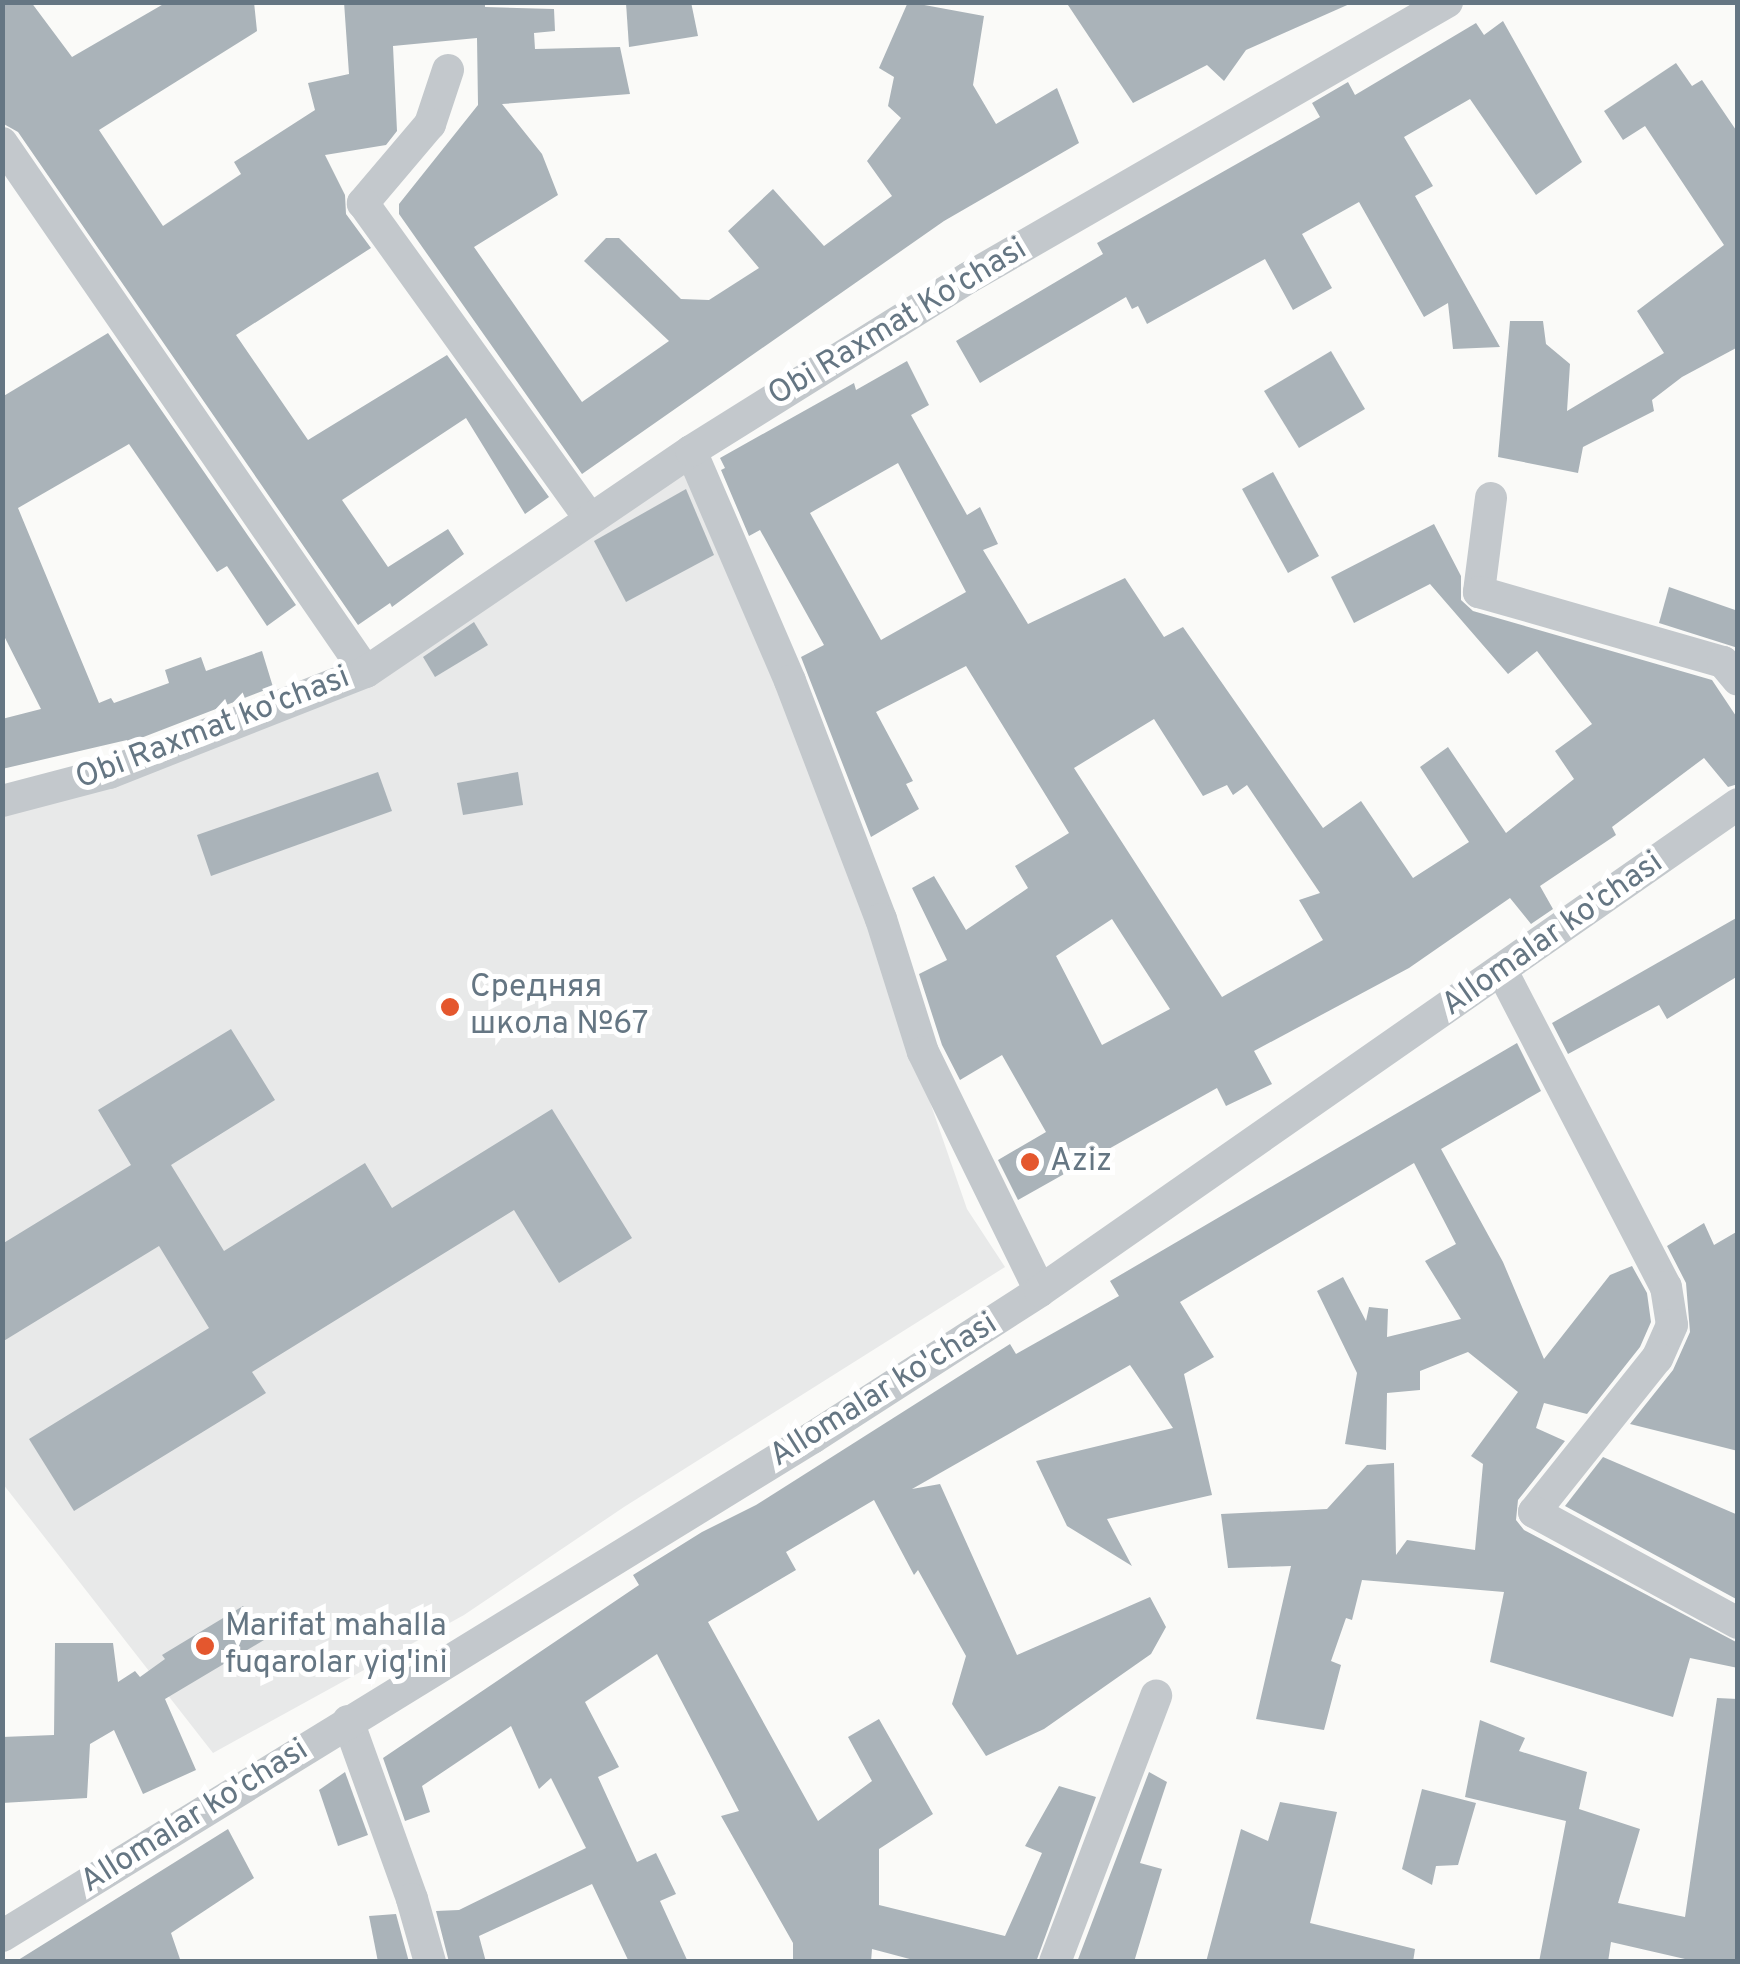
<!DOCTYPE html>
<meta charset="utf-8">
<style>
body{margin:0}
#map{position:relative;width:1740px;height:1964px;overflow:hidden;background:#fafaf8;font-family:Overpass,sans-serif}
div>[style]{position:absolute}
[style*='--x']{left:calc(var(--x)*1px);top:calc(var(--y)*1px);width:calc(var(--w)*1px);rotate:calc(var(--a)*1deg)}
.built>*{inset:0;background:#e8e9e9}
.building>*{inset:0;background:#aab3b9}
.street>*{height:32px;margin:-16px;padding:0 16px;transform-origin:16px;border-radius:16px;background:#c3c8cc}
.dots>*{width:28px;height:28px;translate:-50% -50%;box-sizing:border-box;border:5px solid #fff;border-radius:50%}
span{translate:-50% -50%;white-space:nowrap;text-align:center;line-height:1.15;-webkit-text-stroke:10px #fff;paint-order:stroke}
.street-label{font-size:32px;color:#657683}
.poi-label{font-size:32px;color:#657683}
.left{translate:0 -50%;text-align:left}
.frame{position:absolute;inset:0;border:5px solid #657683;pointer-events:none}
</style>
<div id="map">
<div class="built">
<i style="clip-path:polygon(688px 470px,776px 657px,967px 1209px,1005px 1267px,624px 1507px,464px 1615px,213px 1753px,3px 1484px,3px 806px,400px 652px)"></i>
</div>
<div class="building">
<i style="clip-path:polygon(2px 2px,31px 2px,72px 57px,167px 2px,254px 2px,257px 31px,99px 130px,163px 226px,241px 174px,234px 162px,315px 110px,308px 83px,349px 74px,344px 2px,485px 2px,485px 7px,554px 9px,555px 31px,534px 33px,535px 49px,620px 47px,630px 94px,502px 104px,542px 154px,558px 195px,474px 247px,582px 402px,669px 341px,584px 261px,606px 238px,619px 238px,681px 299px,709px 300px,759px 268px,728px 231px,773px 189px,824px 246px,892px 196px,867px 161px,901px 118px,888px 106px,894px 77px,879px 68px,908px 2px,984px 16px,973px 85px,996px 124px,1057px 88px,1079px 143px,944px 221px,582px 474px,399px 214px,399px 204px,478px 105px,477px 38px,393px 46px,397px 131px,386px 145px,325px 155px,345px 195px,346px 214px,371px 248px,236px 335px,308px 440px,447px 355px,549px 497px,525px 514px,466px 418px,342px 500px,388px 567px,448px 529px,464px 554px,392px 607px,390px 603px,358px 625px,18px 132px,2px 123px)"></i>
<i style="clip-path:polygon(691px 2px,698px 36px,629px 47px,626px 3px)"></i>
<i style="clip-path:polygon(1066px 2px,1354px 2px,1246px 50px,1224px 81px,1207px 65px,1133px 103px)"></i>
<i style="clip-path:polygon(1503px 21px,1582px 162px,1536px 195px,1470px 99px,1404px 137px,1433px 186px,1415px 196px,1500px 347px,1453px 349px,1448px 303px,1424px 317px,1359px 202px,1302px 234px,1332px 288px,1293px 310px,1265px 259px,1147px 324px,1138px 306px,1132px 309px,1126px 297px,980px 383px,956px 341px,1103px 254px,1097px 243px,1320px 117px,1312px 103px,1348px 82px,1355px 95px,1476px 23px,1484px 35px)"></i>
<i style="clip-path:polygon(1676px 63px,1692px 86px,1702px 80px,1738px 133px,1738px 347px,1682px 377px,1652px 400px,1654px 411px,1583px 447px,1578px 473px,1498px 457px,1510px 321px,1543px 321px,1546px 344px,1570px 364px,1567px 411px,1664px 353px,1637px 311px,1724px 245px,1645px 126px,1623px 140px,1604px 111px)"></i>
<i style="clip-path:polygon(108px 333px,296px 605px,267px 626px,227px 566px,217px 572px,129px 444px,18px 508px,99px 703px,111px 698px,114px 703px,169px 683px,165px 670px,201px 657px,206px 671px,262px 651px,273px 687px,128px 743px,127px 740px,2px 769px,2px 719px,41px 709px,2px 632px,2px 397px)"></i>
<i style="clip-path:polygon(1331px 351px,1365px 409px,1299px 448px,1264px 391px)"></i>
<i style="clip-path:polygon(evenodd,907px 361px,929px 405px,911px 415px,967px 515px,980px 507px,998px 544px,983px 550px,1028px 624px,1125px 578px,1164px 637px,1183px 627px,1323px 828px,1361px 801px,1413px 878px,1469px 842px,1420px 767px,1448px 747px,1506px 833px,1574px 779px,1555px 751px,1592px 724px,1537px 651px,1508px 674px,1430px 584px,1354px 623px,1331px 577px,1434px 524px,1461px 576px,1461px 600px,1473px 611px,1712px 680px,1738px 719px,1738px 784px,1728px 787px,1704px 758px,1612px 827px,1616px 835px,1540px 886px,1553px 909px,1531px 924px,1510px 898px,1409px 968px,1254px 1051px,1272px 1084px,1226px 1106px,1217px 1088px,1018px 1200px,998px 1160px,1046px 1132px,1002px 1055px,960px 1080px,942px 1045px,919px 974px,947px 960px,912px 888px,934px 876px,966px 930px,1028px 888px,1015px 866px,1069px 833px,966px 666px,876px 712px,913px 781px,906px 784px,919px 809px,871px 837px,801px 657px,824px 645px,760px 530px,749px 536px,721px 470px,725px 468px,720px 458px,854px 383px,856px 390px,907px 361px,898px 463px,966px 592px,881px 640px,810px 513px,898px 463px,907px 361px,1154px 719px,1203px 796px,1227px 785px,1233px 795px,1247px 785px,1320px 893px,1299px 900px,1323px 940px,1222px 997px,1074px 768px,1154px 719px,907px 361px,1112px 919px,1170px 1009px,1102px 1045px,1056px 956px,1112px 919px)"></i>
<i style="clip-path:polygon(1273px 472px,1319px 556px,1288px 573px,1242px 489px)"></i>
<i style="clip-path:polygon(686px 489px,714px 555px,626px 602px,594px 541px)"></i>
<i style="clip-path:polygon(1669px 587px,1738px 611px,1738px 648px,1659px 623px)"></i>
<i style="clip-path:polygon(474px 622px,488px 645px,435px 677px,423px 657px)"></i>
<i style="clip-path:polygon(378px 772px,392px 811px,211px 876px,197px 835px)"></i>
<i style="clip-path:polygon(518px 772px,523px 805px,463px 815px,457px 783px)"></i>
<i style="clip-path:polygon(1738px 917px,1738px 976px,1667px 1019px,1659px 1005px,1568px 1054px,1552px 1023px)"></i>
<i style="clip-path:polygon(231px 1029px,275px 1100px,171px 1165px,224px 1251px,365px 1163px,392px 1208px,552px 1109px,632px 1238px,559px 1283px,514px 1210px,252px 1372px,266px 1393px,74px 1511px,29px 1439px,209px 1328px,159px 1246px,2px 1342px,2px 1244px,131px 1165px,98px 1110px)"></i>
<i style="clip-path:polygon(1517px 1043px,1541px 1091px,1441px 1149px,1503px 1262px,1544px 1359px,1610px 1275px,1632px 1266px,1647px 1293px,1651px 1322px,1640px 1347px,1587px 1414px,1544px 1403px,1536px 1428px,1565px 1441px,1518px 1500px,1516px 1520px,1524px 1530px,1738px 1643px,1738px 1668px,1690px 1658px,1673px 1717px,1490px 1662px,1504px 1592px,1362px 1580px,1352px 1620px,1346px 1618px,1331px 1661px,1341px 1665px,1324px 1730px,1256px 1719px,1291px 1566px,1228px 1568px,1221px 1514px,1327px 1509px,1367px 1465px,1394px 1463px,1396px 1555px,1407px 1540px,1475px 1550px,1483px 1464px,1471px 1456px,1518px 1392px,1468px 1352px,1420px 1371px,1420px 1390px,1387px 1393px,1386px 1450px,1345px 1444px,1357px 1373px,1317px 1291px,1343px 1277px,1366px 1321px,1369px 1307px,1388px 1309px,1387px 1337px,1461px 1319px,1425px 1261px,1456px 1244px,1414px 1163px,1180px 1302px,1214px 1357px,1184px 1374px,1212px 1495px,1107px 1519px,1132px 1566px,1067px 1526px,1036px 1461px,1173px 1428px,1130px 1365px,912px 1489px,940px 1484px,1017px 1655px,1150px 1597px,1166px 1627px,1151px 1654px,1044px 1729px,986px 1756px,952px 1704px,966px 1656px,918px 1570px,914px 1575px,874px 1500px,786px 1552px,796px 1570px,708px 1622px,818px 1821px,872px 1781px,848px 1737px,879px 1719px,933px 1814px,879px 1849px,879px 1905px,1005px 1936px,1042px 1853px,1025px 1846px,1059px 1786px,1096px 1797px,1036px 1962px,921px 1962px,872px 1949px,871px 1962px,793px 1962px,793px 1943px,721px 1816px,739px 1811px,657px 1654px,585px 1702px,619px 1767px,598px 1777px,637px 1862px,656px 1853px,676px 1894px,660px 1901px,688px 1962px,629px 1962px,592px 1884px,479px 1936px,486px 1962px,449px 1962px,436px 1911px,459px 1910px,586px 1848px,551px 1778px,539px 1789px,511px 1726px,422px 1786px,430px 1812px,405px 1821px,383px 1758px,639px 1585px,633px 1575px,702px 1532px,756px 1505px,1010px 1344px,1016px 1354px,1119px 1296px,1110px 1281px)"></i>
<i style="clip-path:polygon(1704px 1223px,1714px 1245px,1738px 1231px,1738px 1451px,1630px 1424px,1673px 1370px,1690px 1332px,1686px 1283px,1667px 1246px)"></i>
<i style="clip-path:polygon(1603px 1457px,1738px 1515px,1738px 1600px,1565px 1506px)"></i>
<i style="clip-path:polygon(243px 1606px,264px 1640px,165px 1699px,196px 1770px,143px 1794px,114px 1730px,90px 1744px,87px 1798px,2px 1803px,2px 1737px,54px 1735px,55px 1643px,113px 1643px,118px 1682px,135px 1671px,140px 1677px,165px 1659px,162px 1655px)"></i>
<i style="clip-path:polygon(1717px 1698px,1738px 1699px,1738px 1962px,1698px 1962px,1611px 1942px,1608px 1962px,1539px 1962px,1566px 1821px,1465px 1797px,1480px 1720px,1525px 1738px,1519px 1751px,1587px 1772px,1579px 1809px,1640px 1829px,1618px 1903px,1685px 1917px)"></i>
<i style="clip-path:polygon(345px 1772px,368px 1835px,338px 1846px,319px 1790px)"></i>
<i style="clip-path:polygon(1149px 1772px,1167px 1782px,1140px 1863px,1162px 1869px,1134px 1962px,1077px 1962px)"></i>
<i style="clip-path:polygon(1422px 1789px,1476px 1803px,1458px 1865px,1436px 1866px,1432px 1885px,1402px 1869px)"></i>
<i style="clip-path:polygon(1280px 1802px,1337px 1812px,1310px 1923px,1415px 1949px,1413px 1962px,1206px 1962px,1241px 1829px,1268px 1841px)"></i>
<i style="clip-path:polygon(228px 1829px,254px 1878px,171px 1933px,181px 1962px,15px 1962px)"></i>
<i style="clip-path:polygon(396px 1914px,409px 1962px,378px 1962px,369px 1916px)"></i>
</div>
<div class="street">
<i style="--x:448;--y:70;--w:57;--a:108.4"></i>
<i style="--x:430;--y:124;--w:104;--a:130.3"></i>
<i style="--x:363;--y:203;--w:388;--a:54.3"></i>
<i style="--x:2;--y:143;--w:642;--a:55.47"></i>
<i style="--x:691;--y:451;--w:250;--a:66.7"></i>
<i style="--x:790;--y:681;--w:255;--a:69.1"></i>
<i style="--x:881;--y:919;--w:139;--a:72.5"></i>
<i style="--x:923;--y:1052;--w:266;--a:63.9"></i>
<i style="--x:1491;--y:498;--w:95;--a:97.3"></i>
<i style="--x:1479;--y:592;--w:254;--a:16"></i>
<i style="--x:1723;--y:662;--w:23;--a:50"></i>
<i style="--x:2;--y:801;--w:111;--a:-14.7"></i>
<i style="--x:109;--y:773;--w:276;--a:-21.5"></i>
<i style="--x:366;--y:672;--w:393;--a:-34.2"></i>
<i style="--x:691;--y:451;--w:327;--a:-32"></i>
<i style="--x:968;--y:278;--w:553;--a:-29.95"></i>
<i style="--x:1502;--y:971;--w:356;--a:62.6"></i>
<i style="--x:1666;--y:1287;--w:38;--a:81"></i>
<i style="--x:1672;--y:1325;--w:36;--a:114"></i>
<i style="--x:1657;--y:1358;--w:197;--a:128.6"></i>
<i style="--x:1534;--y:1512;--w:232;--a:28.6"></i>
<i style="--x:348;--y:1721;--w:189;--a:70.2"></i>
<i style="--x:412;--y:1899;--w:66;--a:74.1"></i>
<i style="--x:2;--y:1936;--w:951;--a:-31.58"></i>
<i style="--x:812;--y:1438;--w:271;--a:-32.8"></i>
<i style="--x:1040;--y:1291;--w:851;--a:-34.9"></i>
<i style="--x:1055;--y:1962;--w:285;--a:-69.2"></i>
</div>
<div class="dots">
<i style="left:450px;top:1007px;background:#e4572e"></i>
<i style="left:1030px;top:1162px;background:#e4572e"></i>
<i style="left:205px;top:1646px;background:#e4572e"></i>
</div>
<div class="street-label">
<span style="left:898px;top:323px;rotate:-31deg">Obi Raxmat Ko'chasi</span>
<span style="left:213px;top:729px;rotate:-21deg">Obi Raxmat ko'chasi</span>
<span style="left:1553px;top:935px;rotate:-35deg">Allomalar ko'chasi</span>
<span style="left:884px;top:1391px;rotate:-32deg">Allomalar ko'chasi</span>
<span style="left:195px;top:1817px;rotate:-32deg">Allomalar ko'chasi</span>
</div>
<div class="poi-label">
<span class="left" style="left:470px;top:1007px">Средняя<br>школа №67</span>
<span class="left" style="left:1050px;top:1162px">Aziz</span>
<span class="left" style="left:225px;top:1646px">Marifat mahalla<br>fuqarolar yig'ini</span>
</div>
<div class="frame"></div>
</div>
